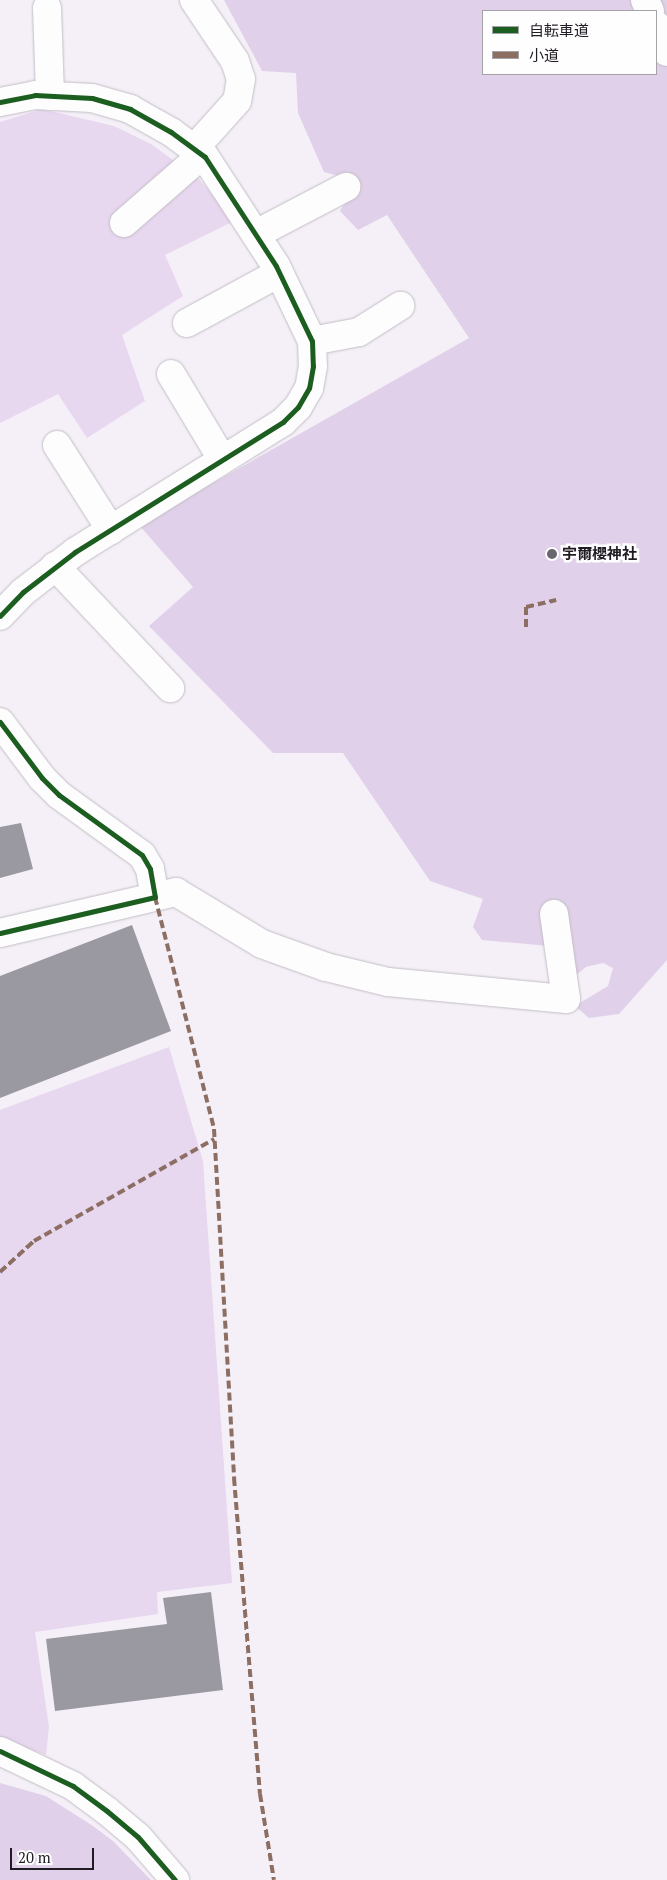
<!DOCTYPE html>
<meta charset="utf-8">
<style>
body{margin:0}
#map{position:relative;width:667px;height:1880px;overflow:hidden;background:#f5f0f8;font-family:"PT Serif","Noto Sans JP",serif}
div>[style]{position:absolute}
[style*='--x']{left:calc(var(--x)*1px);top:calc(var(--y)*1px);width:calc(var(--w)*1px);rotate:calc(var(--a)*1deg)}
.green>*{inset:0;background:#e7d7ef}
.forest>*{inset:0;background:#e0d0e9}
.building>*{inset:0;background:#9a98a0}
.roads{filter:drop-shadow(0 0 1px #c2bdc5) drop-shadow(0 0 1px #c2bdc5)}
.minor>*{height:28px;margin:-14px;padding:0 14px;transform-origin:14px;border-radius:14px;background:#fefdfe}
.quiet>*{height:4px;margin-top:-2px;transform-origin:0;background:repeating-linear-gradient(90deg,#8d6e63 0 8px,transparent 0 12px)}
.cycleway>*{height:5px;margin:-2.5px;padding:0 2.5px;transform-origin:2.5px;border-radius:2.5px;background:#1b5e20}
.dots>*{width:14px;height:14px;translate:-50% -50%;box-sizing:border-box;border:2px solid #fefefe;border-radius:50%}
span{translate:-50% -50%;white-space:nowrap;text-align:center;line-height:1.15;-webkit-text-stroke:5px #fefefe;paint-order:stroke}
.poi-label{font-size:15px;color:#211b24;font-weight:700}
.left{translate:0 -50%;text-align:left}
.legend{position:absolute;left:482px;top:10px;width:175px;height:65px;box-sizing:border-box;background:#fefefe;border:1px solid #a6a3a7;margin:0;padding:6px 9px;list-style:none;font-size:15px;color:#211b24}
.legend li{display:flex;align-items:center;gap:10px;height:25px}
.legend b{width:25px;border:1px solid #a6a3a7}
.scale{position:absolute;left:10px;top:1848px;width:84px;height:22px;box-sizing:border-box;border:2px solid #211b24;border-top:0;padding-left:6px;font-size:15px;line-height:18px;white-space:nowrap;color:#211b24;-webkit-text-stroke:4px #fefefe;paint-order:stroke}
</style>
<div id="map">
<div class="green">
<i style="clip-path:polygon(42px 109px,114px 126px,151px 144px,199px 179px,234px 221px,165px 255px,183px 296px,122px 335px,145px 401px,87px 438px,58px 394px,0 423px,0 122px)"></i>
<i style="clip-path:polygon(169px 1047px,203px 1161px,232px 1583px,157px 1592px,158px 1614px,35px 1632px,49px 1727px,46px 1755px,0 1738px,0 1110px)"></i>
</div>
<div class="forest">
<i style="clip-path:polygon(evenodd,224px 0,667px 0,667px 960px,619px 1014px,589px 1018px,575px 1006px,608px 986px,613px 968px,603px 963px,586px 967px,569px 981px,549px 946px,482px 940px,473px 927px,483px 899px,430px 881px,343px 753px,273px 753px,149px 626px,193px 587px,139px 525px,469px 338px,387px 215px,358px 230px,340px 211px,357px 181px,324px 172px,298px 113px,296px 73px,262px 71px,224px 0,483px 11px,656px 11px,656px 74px,483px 74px,483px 11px)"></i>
<i style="clip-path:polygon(0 1783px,46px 1796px,93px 1826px,113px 1841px,151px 1880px,0 1880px)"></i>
</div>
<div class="building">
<i style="clip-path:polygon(21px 823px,33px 869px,0 878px,0 827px)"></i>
<i style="clip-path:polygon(132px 925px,171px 1031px,0 1098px,0 976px)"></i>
<i style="clip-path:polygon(211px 1592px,223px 1690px,55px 1711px,46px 1639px,167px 1624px,163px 1598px)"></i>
</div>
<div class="roads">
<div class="minor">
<i style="--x:194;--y:0;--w:73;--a:56.1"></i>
<i style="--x:235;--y:61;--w:19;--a:72"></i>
<i style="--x:241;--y:79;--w:22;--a:100"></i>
<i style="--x:237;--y:101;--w:64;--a:131.9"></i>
<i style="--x:645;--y:0;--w:12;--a:66"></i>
<i style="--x:47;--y:8;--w:88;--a:88"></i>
<i style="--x:656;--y:25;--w:29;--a:68"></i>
<i style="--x:0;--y:102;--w:36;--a:-11"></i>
<i style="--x:35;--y:95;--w:57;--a:3"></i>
<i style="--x:92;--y:98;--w:40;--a:16"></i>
<i style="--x:130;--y:109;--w:47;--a:29.3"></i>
<i style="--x:171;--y:132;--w:42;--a:36.3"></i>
<i style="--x:205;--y:157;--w:130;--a:56.9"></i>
<i style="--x:276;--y:266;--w:83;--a:64.4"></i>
<i style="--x:312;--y:341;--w:25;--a:88"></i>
<i style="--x:313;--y:366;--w:22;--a:100"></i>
<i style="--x:309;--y:388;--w:22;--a:120"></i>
<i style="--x:298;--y:407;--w:21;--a:135"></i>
<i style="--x:283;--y:422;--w:245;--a:148"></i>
<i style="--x:75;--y:552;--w:66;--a:142.4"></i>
<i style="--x:23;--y:592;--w:33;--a:134"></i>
<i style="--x:124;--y:223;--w:103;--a:-41.1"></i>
<i style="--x:256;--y:234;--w:102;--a:-27.6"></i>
<i style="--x:187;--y:323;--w:105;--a:-28.5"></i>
<i style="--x:312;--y:341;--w:48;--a:-10.8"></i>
<i style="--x:359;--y:332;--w:49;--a:-32.4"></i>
<i style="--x:171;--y:374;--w:99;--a:59"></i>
<i style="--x:57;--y:445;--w:101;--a:57.6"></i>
<i style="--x:55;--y:566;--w:168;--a:46.7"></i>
<i style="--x:0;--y:722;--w:70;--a:53.1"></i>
<i style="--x:42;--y:778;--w:24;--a:45"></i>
<i style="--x:59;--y:795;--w:102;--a:35.9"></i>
<i style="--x:142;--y:855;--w:16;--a:60"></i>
<i style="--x:150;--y:869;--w:28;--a:80"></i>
<i style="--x:0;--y:933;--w:181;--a:-13.1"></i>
<i style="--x:176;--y:892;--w:100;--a:31.2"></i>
<i style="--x:262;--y:944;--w:68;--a:19.8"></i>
<i style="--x:326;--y:967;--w:64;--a:13.6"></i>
<i style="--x:388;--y:982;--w:179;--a:5.5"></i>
<i style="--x:566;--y:999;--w:86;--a:-98"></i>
<i style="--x:0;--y:1751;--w:81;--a:25.6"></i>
<i style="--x:73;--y:1786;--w:42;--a:36.3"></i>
<i style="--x:107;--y:1811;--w:40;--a:40"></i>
<i style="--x:138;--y:1837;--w:57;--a:49.3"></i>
</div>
</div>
<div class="quiet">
<i style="--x:526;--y:627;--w:20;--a:-90"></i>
<i style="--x:526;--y:607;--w:31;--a:-13"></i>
<i style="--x:155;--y:897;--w:239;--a:75.7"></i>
<i style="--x:214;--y:1129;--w:350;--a:86.7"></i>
<i style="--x:234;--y:1478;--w:317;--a:85.3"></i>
<i style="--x:260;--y:1794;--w:87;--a:80.8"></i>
<i style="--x:0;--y:1272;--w:46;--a:-42.4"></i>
<i style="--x:34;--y:1241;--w:207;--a:-29.5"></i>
</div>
<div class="cycleway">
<i style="--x:0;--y:102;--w:36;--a:-11"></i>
<i style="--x:35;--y:95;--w:57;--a:3"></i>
<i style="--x:92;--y:98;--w:40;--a:16"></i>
<i style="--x:130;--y:109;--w:47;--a:29.3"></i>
<i style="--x:171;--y:132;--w:42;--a:36.3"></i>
<i style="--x:205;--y:157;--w:130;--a:56.9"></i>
<i style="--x:276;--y:266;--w:83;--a:64.4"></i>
<i style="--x:312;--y:341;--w:25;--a:88"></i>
<i style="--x:313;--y:366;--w:22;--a:100"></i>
<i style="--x:309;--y:388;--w:22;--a:120"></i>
<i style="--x:298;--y:407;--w:21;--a:135"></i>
<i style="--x:283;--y:422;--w:245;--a:148"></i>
<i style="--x:75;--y:552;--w:66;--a:142.4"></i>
<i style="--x:23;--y:592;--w:33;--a:134"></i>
<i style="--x:0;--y:722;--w:70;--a:53.1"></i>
<i style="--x:42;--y:778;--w:24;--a:45"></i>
<i style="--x:59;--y:795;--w:102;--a:35.9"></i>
<i style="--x:142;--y:855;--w:16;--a:60"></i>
<i style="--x:150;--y:869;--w:28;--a:80"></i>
<i style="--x:155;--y:897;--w:159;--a:166.9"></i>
<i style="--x:0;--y:1751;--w:81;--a:25.6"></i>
<i style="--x:73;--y:1786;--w:42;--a:36.3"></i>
<i style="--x:107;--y:1811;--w:40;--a:40"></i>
<i style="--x:138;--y:1837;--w:57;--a:49.3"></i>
</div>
<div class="dots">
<i style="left:552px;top:554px;background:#6b666e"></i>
</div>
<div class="poi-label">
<span class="left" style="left:562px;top:554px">宇爾櫻神社</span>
</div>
<ul class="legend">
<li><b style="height:6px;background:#1b5e20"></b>自転車道</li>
<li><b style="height:6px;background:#8d6e63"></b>小道</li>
</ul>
<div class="scale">20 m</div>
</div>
